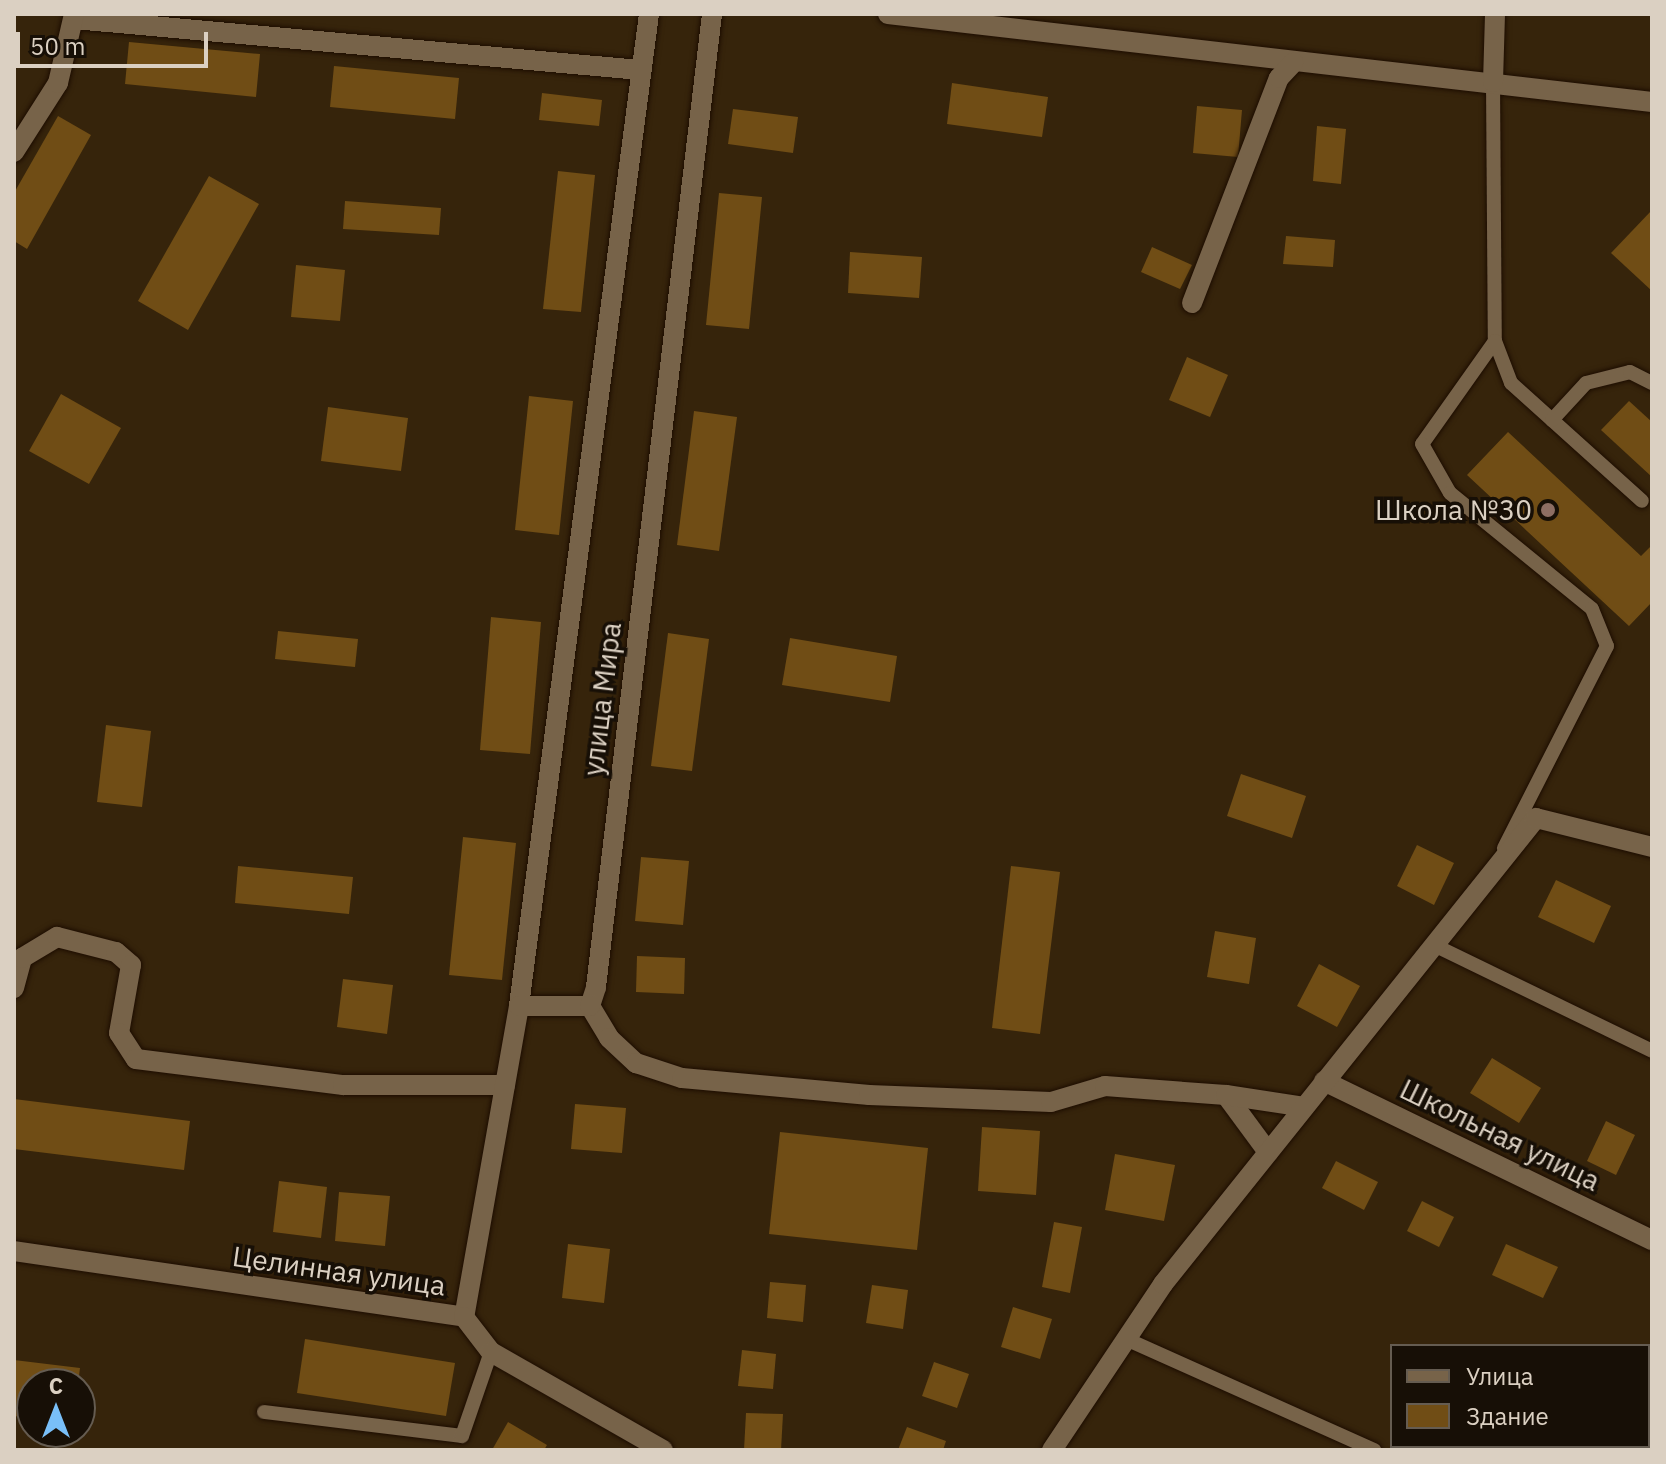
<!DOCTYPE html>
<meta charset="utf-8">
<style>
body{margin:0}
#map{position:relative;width:1666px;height:1464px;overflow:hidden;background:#36240b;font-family:"IBM Plex Sans",sans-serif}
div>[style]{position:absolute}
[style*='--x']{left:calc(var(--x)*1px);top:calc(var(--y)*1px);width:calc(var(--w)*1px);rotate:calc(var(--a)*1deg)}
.building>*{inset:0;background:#704d15}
.roads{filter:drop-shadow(0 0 2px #1d0d00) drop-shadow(0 0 2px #1d0d00)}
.lane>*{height:14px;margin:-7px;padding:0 7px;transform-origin:7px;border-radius:7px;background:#776349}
.street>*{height:20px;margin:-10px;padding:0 10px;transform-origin:10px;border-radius:10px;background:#776349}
.secondary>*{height:20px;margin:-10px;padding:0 10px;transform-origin:10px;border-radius:10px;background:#776349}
.dots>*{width:22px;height:22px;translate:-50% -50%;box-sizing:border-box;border:4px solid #170f06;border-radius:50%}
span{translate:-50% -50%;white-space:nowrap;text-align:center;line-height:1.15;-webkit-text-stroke:7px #170f06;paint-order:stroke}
.poi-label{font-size:28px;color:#dbd0c2}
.right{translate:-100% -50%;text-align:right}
.street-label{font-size:28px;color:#dbd0c2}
.frame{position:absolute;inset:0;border:16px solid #dbd0c2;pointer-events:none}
.legend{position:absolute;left:1390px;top:1344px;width:260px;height:104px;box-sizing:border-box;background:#170f06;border:2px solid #655c51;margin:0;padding:10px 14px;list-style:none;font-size:24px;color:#dbd0c2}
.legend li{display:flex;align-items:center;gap:16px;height:40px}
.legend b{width:40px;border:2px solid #655c51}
.north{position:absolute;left:16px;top:1368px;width:80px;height:80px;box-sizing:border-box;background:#170f06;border:2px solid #655c51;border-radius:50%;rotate:0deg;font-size:22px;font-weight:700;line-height:32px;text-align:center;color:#dbd0c2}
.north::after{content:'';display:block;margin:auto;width:28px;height:36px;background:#79bff8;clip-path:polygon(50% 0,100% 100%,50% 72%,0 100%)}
.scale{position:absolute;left:16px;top:32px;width:192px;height:36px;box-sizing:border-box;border:4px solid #dbd0c2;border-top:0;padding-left:10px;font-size:24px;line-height:28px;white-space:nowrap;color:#dbd0c2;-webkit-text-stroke:6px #170f06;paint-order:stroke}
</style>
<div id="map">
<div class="building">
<i style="clip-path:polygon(129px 42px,260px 54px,256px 97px,125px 84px)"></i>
<i style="clip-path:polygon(334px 66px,459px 78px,455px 119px,330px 107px)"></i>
<i style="clip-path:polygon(952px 83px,1048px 97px,1042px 137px,947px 124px)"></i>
<i style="clip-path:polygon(542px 93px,602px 100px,599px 126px,539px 120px)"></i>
<i style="clip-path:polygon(1197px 106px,1242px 110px,1238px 157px,1193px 153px)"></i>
<i style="clip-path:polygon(733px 109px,798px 117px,793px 153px,728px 144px)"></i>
<i style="clip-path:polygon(58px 116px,91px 135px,27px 249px,14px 241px,14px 193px)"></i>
<i style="clip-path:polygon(1317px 126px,1346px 129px,1341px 184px,1313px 181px)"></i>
<i style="clip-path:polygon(558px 171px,595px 175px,581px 312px,543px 309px)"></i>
<i style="clip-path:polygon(209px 176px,259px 204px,188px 330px,138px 301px)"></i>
<i style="clip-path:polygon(719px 193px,762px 197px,749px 329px,706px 325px)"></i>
<i style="clip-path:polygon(345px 201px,441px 208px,439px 235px,343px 229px)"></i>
<i style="clip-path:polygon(1652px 210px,1652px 291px,1611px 253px)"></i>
<i style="clip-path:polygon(1286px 236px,1335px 240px,1333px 267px,1283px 264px)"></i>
<i style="clip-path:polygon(1152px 247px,1192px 265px,1180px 289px,1141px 272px)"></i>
<i style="clip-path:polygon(850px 252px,922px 257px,919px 298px,848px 293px)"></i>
<i style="clip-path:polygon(296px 265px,345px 270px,340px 321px,291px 317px)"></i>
<i style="clip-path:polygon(1187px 357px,1228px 375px,1210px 417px,1169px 400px)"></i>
<i style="clip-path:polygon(61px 394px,121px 428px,89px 484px,29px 451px)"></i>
<i style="clip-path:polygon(529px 396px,573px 401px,559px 535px,515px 530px)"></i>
<i style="clip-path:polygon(1629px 401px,1652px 422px,1652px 477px,1601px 430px)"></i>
<i style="clip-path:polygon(328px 407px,408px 418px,401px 471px,321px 461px)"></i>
<i style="clip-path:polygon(694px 411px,737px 417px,719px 551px,677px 545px)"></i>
<i style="clip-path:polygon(1508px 432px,1641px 556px,1652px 545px,1652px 602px,1629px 626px,1467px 475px)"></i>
<i style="clip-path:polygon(491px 617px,541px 622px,530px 754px,480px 750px)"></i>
<i style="clip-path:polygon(278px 631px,358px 639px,355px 667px,275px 659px)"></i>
<i style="clip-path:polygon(668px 633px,709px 639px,692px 771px,651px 766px)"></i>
<i style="clip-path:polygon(790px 638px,897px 656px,890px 702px,782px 685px)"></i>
<i style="clip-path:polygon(106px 725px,151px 731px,142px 807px,97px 802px)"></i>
<i style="clip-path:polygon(1241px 774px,1306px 796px,1292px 838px,1227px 816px)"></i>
<i style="clip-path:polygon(463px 837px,516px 843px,502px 980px,449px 975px)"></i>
<i style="clip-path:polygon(1417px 845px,1454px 863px,1434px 905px,1397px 886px)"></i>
<i style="clip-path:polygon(641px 857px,689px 861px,683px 925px,635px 921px)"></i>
<i style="clip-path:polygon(238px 866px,353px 877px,349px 914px,235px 903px)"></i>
<i style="clip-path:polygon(1011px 866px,1060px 872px,1040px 1034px,992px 1028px)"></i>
<i style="clip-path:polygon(1556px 880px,1611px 906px,1594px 943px,1538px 917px)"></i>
<i style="clip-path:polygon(1215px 931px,1256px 938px,1249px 984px,1207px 977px)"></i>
<i style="clip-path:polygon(637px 956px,685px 958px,684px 994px,636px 992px)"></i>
<i style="clip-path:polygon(1319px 964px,1360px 986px,1337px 1027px,1297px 1006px)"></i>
<i style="clip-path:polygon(343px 979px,393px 985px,387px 1034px,337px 1027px)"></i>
<i style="clip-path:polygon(1492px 1058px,1541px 1088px,1519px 1123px,1470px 1093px)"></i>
<i style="clip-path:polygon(14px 1099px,190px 1121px,184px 1170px,14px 1149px)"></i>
<i style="clip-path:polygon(575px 1104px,626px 1108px,622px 1153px,571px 1149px)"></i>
<i style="clip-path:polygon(1606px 1121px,1635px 1135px,1616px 1175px,1587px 1161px)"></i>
<i style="clip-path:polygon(982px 1127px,1040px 1131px,1036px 1195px,978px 1191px)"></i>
<i style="clip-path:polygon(780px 1132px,928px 1148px,917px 1250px,769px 1234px)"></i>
<i style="clip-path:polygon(1115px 1154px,1175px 1165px,1164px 1221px,1105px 1210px)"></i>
<i style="clip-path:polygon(1336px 1161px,1378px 1182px,1364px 1210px,1322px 1188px)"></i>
<i style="clip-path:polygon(279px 1181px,327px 1187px,321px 1238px,273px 1232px)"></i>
<i style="clip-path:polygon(339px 1192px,390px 1196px,385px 1246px,335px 1241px)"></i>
<i style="clip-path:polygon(1422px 1201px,1454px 1217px,1439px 1247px,1407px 1231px)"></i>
<i style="clip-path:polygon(1054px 1222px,1082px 1227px,1070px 1293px,1042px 1287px)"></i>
<i style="clip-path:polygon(568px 1244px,610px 1249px,604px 1303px,562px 1298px)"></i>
<i style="clip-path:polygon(1506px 1244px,1558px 1267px,1543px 1298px,1492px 1275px)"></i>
<i style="clip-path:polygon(770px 1282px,806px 1285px,803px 1322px,767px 1318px)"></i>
<i style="clip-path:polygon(872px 1285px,908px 1290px,903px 1329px,866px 1323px)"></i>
<i style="clip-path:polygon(1013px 1307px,1052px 1319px,1040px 1359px,1001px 1347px)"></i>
<i style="clip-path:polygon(305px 1339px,455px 1363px,446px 1416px,297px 1393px)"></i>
<i style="clip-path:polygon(742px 1350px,776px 1354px,773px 1389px,738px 1386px)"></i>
<i style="clip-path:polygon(14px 1360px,80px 1368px,78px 1384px,32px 1384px,32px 1418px,14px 1416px)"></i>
<i style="clip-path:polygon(934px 1362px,969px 1374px,957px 1408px,922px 1396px)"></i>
<i style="clip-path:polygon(746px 1413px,783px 1414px,781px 1450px,744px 1450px)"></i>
<i style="clip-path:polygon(508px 1422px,547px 1445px,544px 1450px,492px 1450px)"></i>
<i style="clip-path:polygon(907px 1427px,946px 1441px,943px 1450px,898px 1450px)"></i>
</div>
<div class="roads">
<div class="lane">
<i style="--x:1493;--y:82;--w:259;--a:89.6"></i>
<i style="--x:1495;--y:341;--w:126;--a:125.3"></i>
<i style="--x:1422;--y:444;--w:56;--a:60.3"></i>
<i style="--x:1450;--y:493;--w:183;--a:39.2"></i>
<i style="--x:1592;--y:609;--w:40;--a:68"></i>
<i style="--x:1607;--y:646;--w:227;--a:117"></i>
<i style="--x:1495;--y:341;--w:45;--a:69.1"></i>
<i style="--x:1511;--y:383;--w:176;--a:42"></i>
<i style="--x:1552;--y:420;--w:50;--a:-47.4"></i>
<i style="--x:1586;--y:383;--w:45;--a:-14"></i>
<i style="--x:1630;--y:372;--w:25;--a:27"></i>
<i style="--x:1434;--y:945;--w:242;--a:25.9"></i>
<i style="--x:1126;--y:1339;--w:272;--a:24.1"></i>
<i style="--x:264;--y:1412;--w:199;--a:6.9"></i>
<i style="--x:462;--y:1436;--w:89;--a:-71"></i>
</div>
<div class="street">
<i style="--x:888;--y:14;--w:769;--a:6.57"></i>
<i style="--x:74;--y:19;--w:568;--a:5.15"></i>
<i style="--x:1493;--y:82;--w:68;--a:-88.3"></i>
<i style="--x:14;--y:152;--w:82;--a:-57.5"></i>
<i style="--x:58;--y:83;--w:71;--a:-76.9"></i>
<i style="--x:1192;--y:303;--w:241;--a:-68.9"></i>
<i style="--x:1279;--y:78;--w:21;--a:-47"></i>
<i style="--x:14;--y:988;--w:31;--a:-75"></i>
<i style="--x:22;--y:958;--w:41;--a:-31"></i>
<i style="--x:57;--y:937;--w:61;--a:14.3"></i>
<i style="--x:116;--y:952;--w:20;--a:41"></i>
<i style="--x:131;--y:965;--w:69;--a:100"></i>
<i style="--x:119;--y:1033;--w:31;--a:57"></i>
<i style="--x:136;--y:1059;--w:209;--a:7.2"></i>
<i style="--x:343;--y:1085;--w:162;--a:0"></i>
<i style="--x:590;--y:1006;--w:37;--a:59"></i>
<i style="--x:609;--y:1038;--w:37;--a:43"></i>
<i style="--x:636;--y:1063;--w:48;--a:18.1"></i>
<i style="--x:682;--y:1078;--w:188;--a:5.2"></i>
<i style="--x:869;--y:1095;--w:182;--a:2.2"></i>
<i style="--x:1051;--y:1102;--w:56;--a:-16.5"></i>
<i style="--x:1105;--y:1086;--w:121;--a:4.3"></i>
<i style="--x:1226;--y:1095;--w:71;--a:53.6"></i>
<i style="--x:1324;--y:1081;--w:365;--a:25.9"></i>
<i style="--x:1226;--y:1095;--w:79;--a:8.7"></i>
<i style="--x:14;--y:1251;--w:455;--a:8.3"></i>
<i style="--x:1052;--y:1450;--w:200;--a:-56.2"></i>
<i style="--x:1163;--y:1284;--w:597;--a:-51.33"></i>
<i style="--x:1536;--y:818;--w:120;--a:14"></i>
</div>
<div class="secondary">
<i style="--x:649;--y:14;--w:1000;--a:97.47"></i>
<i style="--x:519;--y:1006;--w:316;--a:100"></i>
<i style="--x:464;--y:1317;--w:44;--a:52.4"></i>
<i style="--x:491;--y:1352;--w:198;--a:29.7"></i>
<i style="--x:519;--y:1006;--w:71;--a:0"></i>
<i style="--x:590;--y:1006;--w:20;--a:-72"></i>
<i style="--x:596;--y:987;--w:980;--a:-83.2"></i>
</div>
</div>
<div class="dots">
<i style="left:1548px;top:510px;background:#8d6e63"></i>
</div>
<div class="poi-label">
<span class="right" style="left:1532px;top:510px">Школа №30</span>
</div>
<div class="street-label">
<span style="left:602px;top:699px;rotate:-83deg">улица Мира</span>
<span style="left:1500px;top:1135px;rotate:26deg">Школьная улица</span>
<span style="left:339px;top:1271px;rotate:8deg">Целинная улица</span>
</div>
<div class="frame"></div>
<ul class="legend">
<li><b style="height:10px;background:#776349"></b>Улица</li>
<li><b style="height:22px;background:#704d15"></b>Здание</li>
</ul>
<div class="north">С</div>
<div class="scale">50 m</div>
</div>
